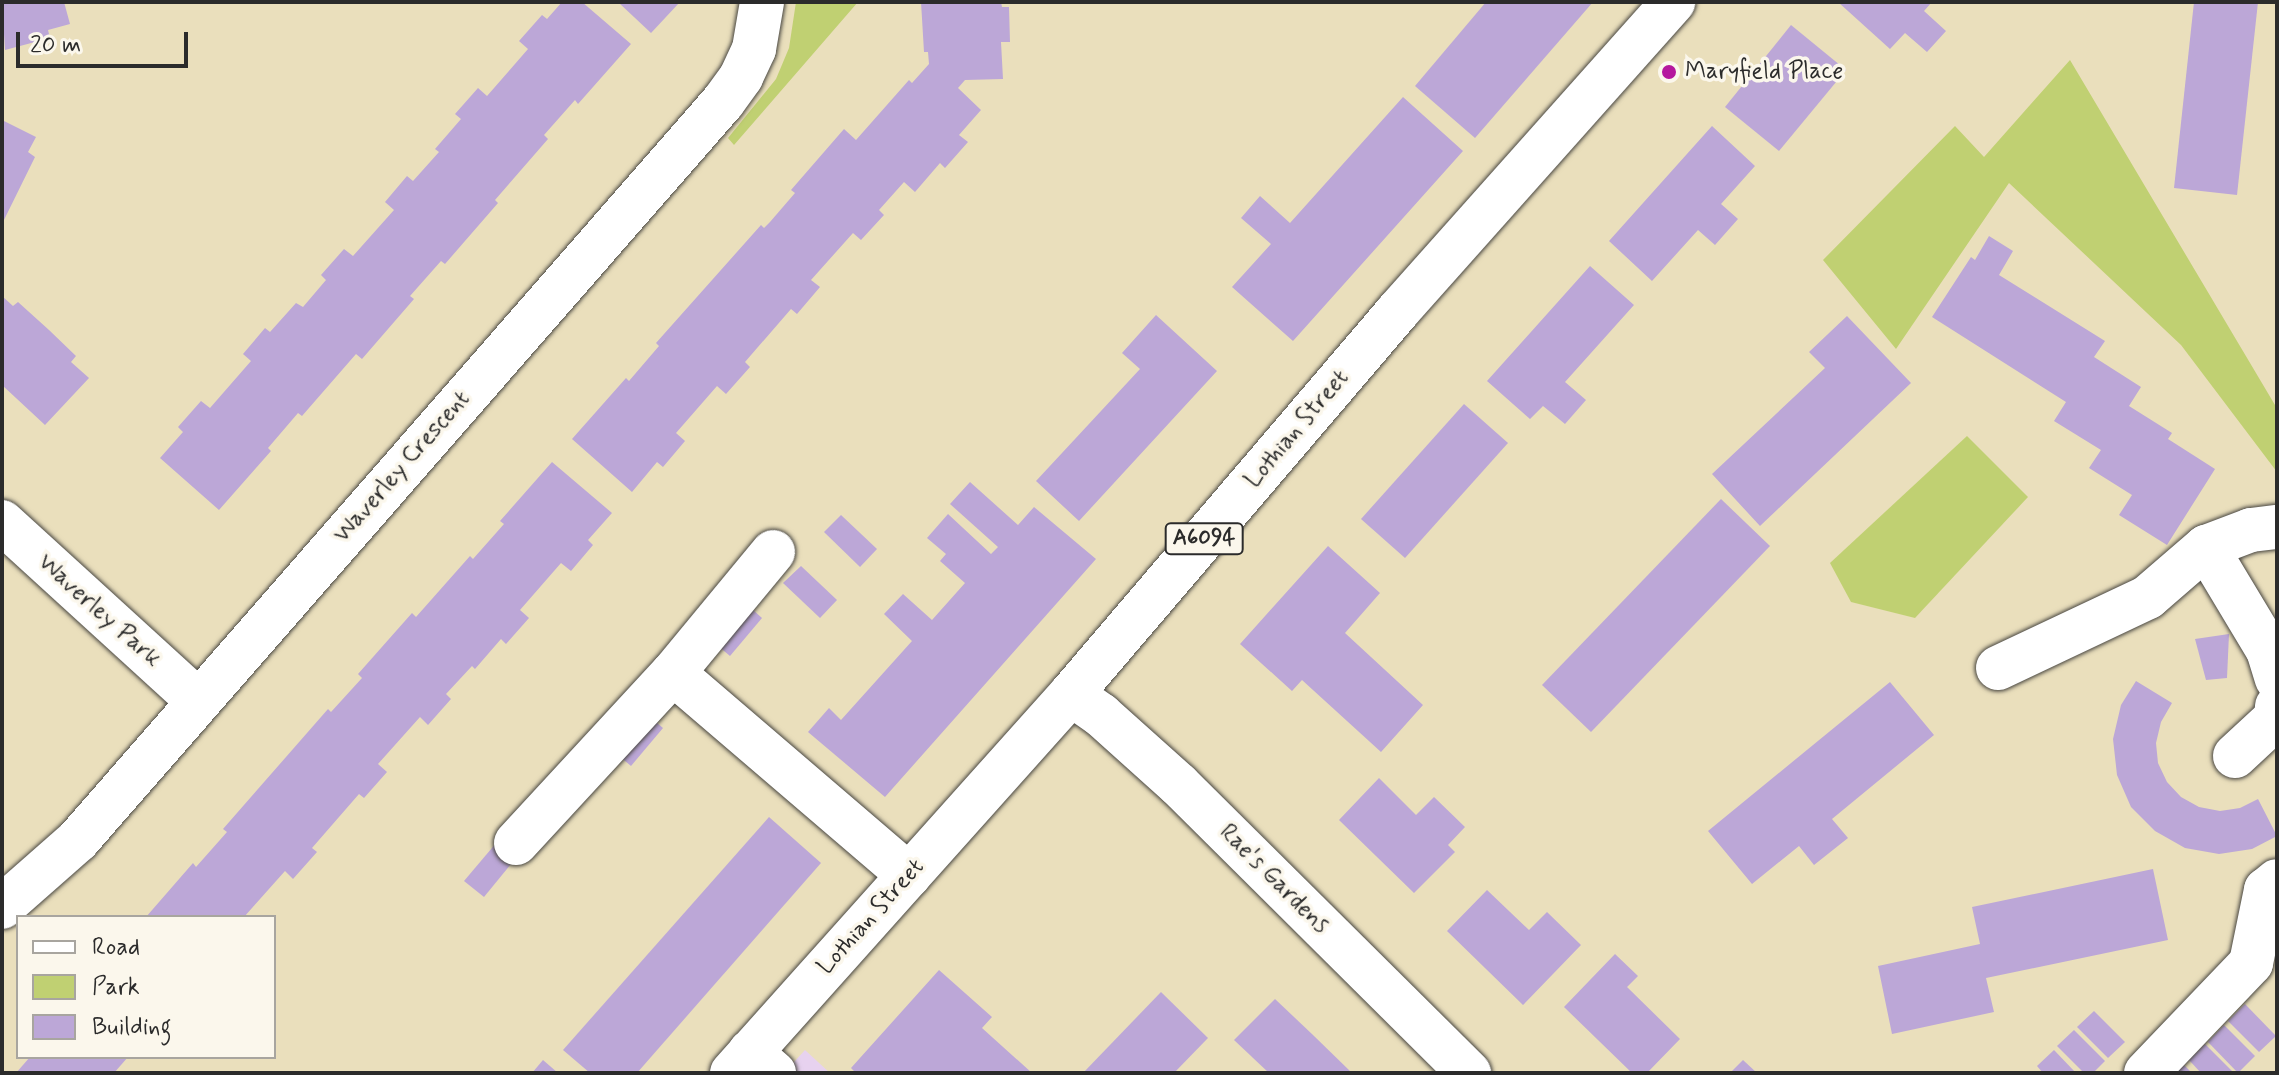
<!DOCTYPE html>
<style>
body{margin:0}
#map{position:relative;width:2279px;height:1075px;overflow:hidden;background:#eadfbc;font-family:Mynerve,sans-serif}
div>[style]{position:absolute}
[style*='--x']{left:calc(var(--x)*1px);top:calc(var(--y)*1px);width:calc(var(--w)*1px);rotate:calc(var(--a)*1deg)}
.built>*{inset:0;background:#e7d2ef}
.green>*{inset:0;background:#c0d072}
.building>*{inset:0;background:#bca7d7}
.roads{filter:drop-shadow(0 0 2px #484641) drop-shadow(0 0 2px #484641)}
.minor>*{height:44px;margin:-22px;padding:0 22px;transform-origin:22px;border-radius:22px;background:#fff}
.major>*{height:44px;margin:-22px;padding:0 22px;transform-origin:22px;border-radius:22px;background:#fff}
.dots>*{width:22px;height:22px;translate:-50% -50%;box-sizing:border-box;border:4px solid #fbf7ec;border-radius:50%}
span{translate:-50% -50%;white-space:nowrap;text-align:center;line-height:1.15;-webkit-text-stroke:7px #fbf7ec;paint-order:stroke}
.shield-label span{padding:2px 6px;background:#fbf7ec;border:2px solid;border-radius:6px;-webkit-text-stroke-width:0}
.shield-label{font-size:22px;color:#2b2b2b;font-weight:700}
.poi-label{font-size:24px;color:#2b2b2b}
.left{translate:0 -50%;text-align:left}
.street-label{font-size:24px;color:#2b2b2b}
.frame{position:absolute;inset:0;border:4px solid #2b2b2b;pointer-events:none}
.legend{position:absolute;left:16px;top:915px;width:260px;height:144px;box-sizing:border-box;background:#fbf7ec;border:2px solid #a8a59f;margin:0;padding:10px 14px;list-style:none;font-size:24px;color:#2b2b2b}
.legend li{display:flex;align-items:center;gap:16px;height:40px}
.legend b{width:40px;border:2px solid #a8a59f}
.scale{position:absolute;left:16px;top:32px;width:172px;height:36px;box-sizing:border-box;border:4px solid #2b2b2b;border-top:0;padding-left:10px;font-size:24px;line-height:28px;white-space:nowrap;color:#2b2b2b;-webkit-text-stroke:6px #fbf7ec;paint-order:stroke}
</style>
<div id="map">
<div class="built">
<i style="clip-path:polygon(805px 1050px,830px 1073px,784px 1073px)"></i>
</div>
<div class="green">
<i style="clip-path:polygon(796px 2px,858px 2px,734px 145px,728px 138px,776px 79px,789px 48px)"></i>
<i style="clip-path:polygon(2070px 60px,2275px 405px,2277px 472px,2181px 345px,2009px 183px,1896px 349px,1823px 260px,1955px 126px,1984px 157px)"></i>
<i style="clip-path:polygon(1967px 436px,2028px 497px,1915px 618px,1851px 602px,1830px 563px)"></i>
</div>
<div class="building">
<i style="clip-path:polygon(2px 2px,64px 2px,70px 24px,48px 30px,50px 38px,5px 50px)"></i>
<i style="clip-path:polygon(562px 2px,582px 2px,631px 44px,578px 104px,575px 100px,544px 135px,548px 139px,495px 200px,498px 203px,445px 264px,441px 261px,410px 296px,414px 299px,362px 359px,356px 354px,302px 416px,298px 413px,268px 448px,271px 451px,219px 510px,160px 458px,183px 432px,178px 427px,201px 401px,210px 408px,251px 361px,243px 354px,265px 328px,270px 332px,296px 303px,303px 307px,326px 280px,321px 275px,344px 249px,353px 256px,394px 210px,385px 202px,407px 176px,413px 181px,439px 152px,435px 149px,461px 119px,455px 114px,478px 88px,487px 96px,528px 49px,519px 41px,542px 15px,547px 19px)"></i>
<i style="clip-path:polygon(618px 2px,680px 2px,651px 33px)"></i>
<i style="clip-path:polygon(921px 2px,1001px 2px,1002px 7px,1009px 7px,1010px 42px,1001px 42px,1003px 79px,965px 80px,958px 88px,981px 110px,959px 135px,968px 142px,945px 168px,940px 163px,915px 192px,904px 182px,879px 210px,884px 215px,861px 240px,853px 233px,811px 280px,820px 287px,797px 314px,791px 309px,745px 362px,750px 367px,726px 394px,717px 386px,676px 433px,685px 441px,663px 467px,657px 462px,632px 492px,572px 439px,626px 378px,629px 381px,659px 346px,656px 343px,761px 225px,764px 228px,770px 222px,795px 193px,791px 190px,844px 129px,856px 140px,909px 80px,912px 83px,929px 64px,928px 52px,924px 52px)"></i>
<i style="clip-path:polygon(1486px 2px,1593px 2px,1475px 138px,1415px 86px)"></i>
<i style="clip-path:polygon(1838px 2px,1932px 2px,1924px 11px,1946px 31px,1927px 52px,1905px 33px,1890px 49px)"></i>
<i style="clip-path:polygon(2194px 2px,2258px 2px,2237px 195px,2174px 188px)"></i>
<i style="clip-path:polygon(1791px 25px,1846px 70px,1779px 151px,1725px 107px)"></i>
<i style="clip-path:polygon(1403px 97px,1463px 151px,1293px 341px,1232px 287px,1271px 244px,1241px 218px,1260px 196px,1290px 223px)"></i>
<i style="clip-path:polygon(2px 120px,36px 137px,28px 152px,35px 157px,2px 224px)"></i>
<i style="clip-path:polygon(1712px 126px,1755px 166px,1721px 204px,1738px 219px,1715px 245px,1698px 230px,1652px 281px,1609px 241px)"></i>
<i style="clip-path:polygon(1989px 236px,2013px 251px,1999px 275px,2105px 341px,2094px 357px,2141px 387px,2129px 406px,2172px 433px,2168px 439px,2215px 469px,2167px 545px,2119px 515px,2132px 495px,2089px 468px,2101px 450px,2054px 421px,2066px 402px,1932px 317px,1971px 257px,1975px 260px)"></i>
<i style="clip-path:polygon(1590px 266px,1634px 305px,1565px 382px,1586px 400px,1565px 424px,1543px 406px,1530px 419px,1487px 381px)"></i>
<i style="clip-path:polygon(2px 296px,13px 306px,18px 302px,49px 330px,76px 356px,71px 362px,89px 378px,45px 425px,2px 385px)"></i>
<i style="clip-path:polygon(1156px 315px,1217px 371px,1079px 521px,1036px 481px,1140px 369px,1122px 353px)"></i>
<i style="clip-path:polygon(1847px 316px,1911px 383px,1760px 526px,1712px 474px,1825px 368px,1809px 352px)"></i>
<i style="clip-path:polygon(1464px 404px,1508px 443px,1405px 558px,1361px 519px)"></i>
<i style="clip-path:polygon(552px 462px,612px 513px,588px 540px,593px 545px,571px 571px,561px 563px,520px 610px,529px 618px,506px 644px,501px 639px,475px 669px,472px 666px,446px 694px,451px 699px,428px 725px,420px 717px,378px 764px,387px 772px,364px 798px,359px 794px,312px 848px,317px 852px,293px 879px,285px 871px,244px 917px,146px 917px,193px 863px,196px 867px,227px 832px,223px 829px,328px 709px,331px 712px,362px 678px,358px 674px,412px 613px,416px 617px,470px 556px,473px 559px,504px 524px,500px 521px)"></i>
<i style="clip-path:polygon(970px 482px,1018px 525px,1034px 507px,1096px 559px,885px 797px,808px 732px,829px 708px,841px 720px,912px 641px,884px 614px,903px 594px,932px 620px,965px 583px,940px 561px,946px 554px,927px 538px,948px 514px,991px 554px,998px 547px,950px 504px)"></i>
<i style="clip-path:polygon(1721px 499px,1770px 546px,1591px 732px,1542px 685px)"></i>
<i style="clip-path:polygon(841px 515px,877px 549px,860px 567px,824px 532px)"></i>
<i style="clip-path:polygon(1328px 546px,1380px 593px,1345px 633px,1423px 705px,1381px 752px,1302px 680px,1292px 691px,1240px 644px)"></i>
<i style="clip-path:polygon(801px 566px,837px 600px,820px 618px,783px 583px)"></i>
<i style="clip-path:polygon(743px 601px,762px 618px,730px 656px,711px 640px)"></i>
<i style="clip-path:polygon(2229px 634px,2227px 678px,2206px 680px,2195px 639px)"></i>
<i style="clip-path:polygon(2136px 681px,2172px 703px,2161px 722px,2156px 743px,2158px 763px,2167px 782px,2181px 797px,2199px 807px,2220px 811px,2240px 808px,2258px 799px,2277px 836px,2252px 849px,2219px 854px,2185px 848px,2155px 831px,2131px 807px,2117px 775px,2113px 739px,2121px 705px)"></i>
<i style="clip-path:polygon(1890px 682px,1934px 735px,1832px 819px,1848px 838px,1814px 865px,1799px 846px,1752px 884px,1708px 831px)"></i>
<i style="clip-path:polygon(644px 712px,663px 728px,631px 766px,612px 750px)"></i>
<i style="clip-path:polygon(1379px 778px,1416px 815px,1434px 797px,1465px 827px,1448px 845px,1455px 852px,1414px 893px,1339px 820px)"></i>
<i style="clip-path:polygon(769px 817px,821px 863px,637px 1073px,590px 1073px,563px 1050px)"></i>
<i style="clip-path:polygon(497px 842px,516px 858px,484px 897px,464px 881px)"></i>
<i style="clip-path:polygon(2153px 869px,2168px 940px,1986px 978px,1994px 1012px,1892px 1034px,1878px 966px,1980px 944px,1972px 907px)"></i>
<i style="clip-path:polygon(1487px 890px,1529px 930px,1547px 912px,1581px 945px,1523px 1005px,1447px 931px)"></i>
<i style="clip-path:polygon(1615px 954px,1638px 976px,1627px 987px,1680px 1039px,1647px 1073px,1632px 1073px,1564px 1007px)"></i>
<i style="clip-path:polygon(939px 970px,992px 1017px,982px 1028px,1032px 1073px,856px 1073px,851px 1068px)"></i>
<i style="clip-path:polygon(1161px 992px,1208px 1038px,1174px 1073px,1083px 1073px)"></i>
<i style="clip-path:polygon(1275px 999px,1313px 1035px,1352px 1073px,1269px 1073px,1234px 1040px)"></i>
<i style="clip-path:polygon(2245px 1004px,2276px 1036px,2259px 1052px,2228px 1021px)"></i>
<i style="clip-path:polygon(2094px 1011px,2125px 1042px,2108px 1058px,2077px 1027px)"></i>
<i style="clip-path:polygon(2224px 1025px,2255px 1056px,2238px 1073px,2208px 1042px)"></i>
<i style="clip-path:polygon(2074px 1030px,2105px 1061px,2093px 1073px,2084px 1073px,2057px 1046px)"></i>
<i style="clip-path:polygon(2205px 1044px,2234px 1073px,2201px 1073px,2189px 1060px)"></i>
<i style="clip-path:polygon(2054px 1050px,2076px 1073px,2043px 1073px,2037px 1066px)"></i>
<i style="clip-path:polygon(30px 1057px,128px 1057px,114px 1073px,16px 1073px)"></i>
<i style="clip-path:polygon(543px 1060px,558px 1073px,532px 1073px)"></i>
<i style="clip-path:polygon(1743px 1060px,1757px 1073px,1730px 1073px)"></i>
<i style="clip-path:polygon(2181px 1062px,2192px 1073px,2170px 1073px)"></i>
</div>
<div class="roads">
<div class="minor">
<i style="--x:2;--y:522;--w:264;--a:42.4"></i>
<i style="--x:2206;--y:547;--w:120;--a:59"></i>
<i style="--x:2268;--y:650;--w:30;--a:73"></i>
<i style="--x:1998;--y:668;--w:166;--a:-25.3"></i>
<i style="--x:2148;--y:597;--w:77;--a:-40.8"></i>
<i style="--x:2206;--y:547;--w:48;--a:-20.7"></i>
<i style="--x:2251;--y:530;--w:26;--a:-7"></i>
<i style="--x:673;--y:673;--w:311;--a:40.6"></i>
<i style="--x:1071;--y:694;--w:37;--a:35"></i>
<i style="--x:1101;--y:715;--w:105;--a:41.9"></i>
<i style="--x:1179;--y:785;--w:409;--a:44.8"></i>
<i style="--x:2235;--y:756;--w:56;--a:-42.8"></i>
<i style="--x:2276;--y:718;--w:12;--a:-85"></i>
<i style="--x:516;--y:843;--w:231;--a:-47.3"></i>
<i style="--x:673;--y:673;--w:157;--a:-50.4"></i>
<i style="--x:2;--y:907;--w:101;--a:-41.4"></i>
<i style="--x:78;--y:840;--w:980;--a:-48.85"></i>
<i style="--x:723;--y:102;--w:31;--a:-54"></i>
<i style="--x:741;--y:77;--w:31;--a:-65"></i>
<i style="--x:754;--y:49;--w:48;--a:-80.3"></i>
<i style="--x:750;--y:1052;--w:32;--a:41"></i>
<i style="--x:2146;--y:1073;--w:152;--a:-46.3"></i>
<i style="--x:2251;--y:963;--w:75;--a:-78.4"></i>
<i style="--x:2266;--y:890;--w:14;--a:-39"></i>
</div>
<div class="major">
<i style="--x:732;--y:1073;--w:508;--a:-48.19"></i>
<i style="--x:1071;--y:694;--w:504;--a:-49.51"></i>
<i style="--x:1398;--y:311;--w:414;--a:-48.3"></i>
</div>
</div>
<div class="dots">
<i style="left:1669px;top:72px;background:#b5179e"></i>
</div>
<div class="shield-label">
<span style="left:1204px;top:539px">A6094</span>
</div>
<div class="poi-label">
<span class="left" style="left:1685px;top:72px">Maryfield Place</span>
</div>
<div class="street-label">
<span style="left:1297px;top:429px;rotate:-50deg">Lothian Street</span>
<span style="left:402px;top:467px;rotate:-49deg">Waverley Crescent</span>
<span style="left:99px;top:611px;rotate:42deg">Waverley Park</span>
<span style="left:1274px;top:879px;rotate:45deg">Rae's Gardens</span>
<span style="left:871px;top:917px;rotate:-48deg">Lothian Street</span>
</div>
<div class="frame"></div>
<ul class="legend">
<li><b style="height:10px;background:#fff"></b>Road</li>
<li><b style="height:22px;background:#c0d072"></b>Park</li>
<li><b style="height:22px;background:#bca7d7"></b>Building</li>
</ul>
<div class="scale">20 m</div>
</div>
